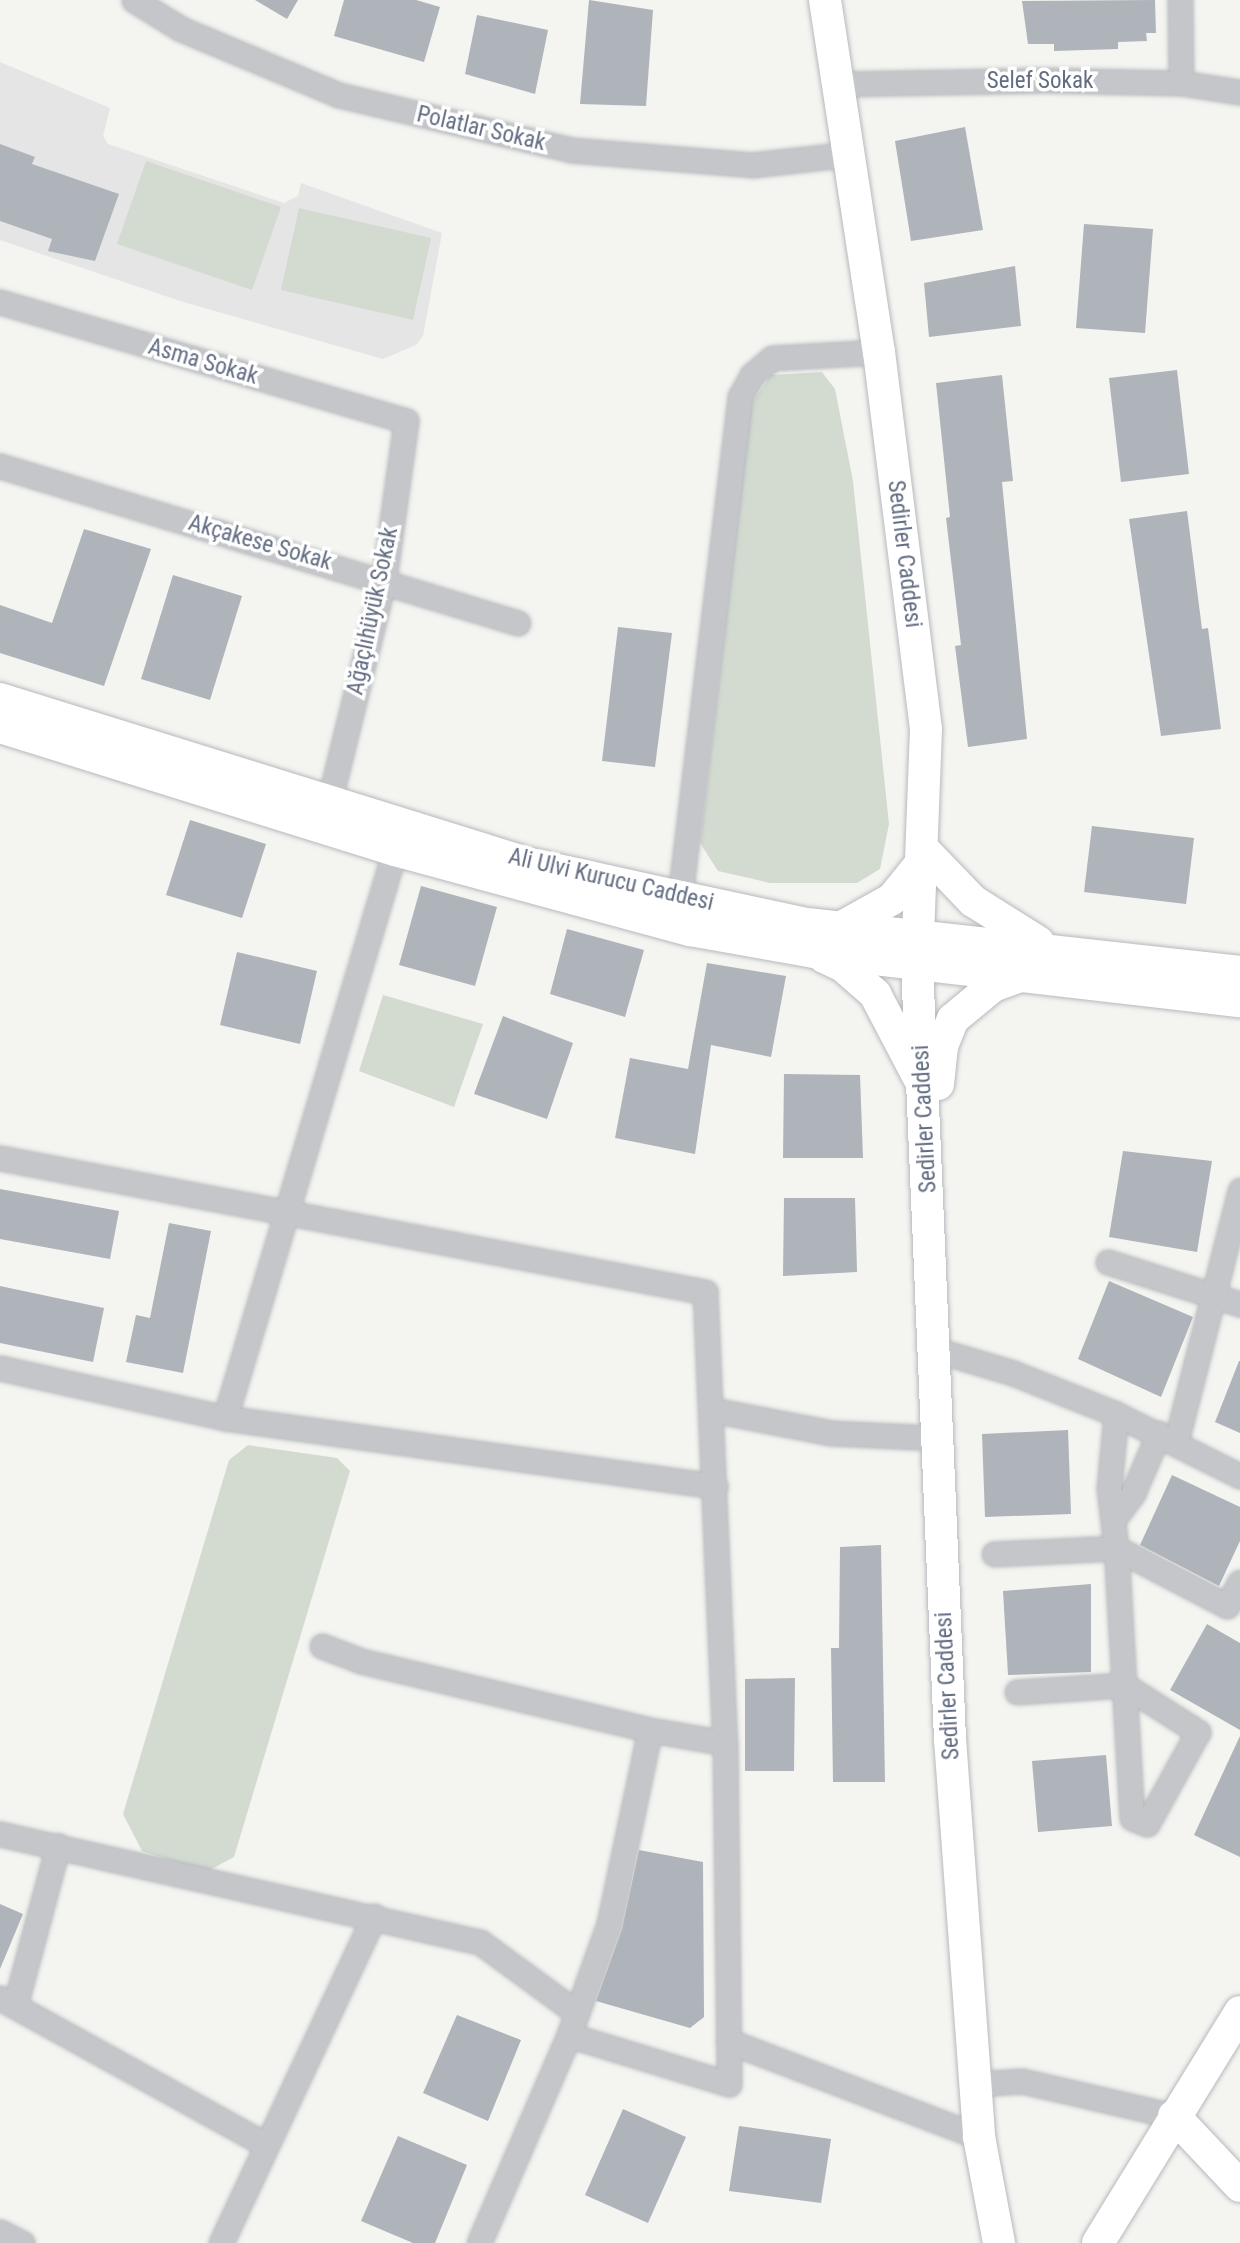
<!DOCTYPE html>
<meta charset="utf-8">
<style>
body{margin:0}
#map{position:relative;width:1240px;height:2243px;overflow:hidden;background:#f4f5f0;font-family:"Roboto Condensed",sans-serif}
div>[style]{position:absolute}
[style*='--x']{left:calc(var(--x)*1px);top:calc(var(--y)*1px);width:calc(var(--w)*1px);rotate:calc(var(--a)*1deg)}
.built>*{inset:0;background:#e4e5e4}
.green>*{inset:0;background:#d3dbd1}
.building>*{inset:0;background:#afb3ba}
.roads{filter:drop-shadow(0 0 2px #b6b9be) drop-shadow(0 0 2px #b6b9be)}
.street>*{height:23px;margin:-11.5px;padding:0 11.5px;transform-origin:11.5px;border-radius:11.5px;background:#c4c6ca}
.secondary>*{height:32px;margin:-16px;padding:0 16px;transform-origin:16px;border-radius:16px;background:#fff}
span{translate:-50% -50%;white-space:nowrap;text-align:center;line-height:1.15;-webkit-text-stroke:7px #fff;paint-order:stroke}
.street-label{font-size:23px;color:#636d82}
</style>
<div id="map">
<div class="built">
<i style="clip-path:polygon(0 62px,110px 108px,103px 136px,108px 144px,284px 203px,298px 196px,301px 183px,442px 233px,423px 336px,416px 345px,383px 359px,180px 301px,0 240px)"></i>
</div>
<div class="green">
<i style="clip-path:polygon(146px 161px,281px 207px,252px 290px,117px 244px)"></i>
<i style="clip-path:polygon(299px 208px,431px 238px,413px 320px,281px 290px)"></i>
<i style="clip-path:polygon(822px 372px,835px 389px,853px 481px,889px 824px,880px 869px,857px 883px,770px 883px,718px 871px,700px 843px,751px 404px,771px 375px)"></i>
<i style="clip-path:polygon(383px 995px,483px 1024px,454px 1107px,359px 1071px)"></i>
<i style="clip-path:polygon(248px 1445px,337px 1458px,350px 1471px,234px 1857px,206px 1872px,142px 1851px,123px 1814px,229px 1460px)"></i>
</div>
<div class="building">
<i style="clip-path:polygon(255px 0,298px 0,287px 19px)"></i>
<i style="clip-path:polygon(344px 0,416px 0,440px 7px,424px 62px,334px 36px)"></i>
<i style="clip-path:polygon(589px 0,653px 10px,646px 106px,580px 104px)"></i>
<i style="clip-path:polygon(1155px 0,1156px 33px,1146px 33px,1147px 41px,1118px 42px,1118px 49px,1054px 51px,1054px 44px,1028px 44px,1022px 1px)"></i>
<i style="clip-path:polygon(477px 15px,548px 30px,535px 94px,465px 74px)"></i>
<i style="clip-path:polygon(965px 127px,983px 230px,911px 241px,895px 141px)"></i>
<i style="clip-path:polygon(0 144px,35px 157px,32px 164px,119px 194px,95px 261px,48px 251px,52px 239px,0 221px)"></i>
<i style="clip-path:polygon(1084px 224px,1153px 229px,1145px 333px,1076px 328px)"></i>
<i style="clip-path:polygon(1015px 266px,1021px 326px,929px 337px,924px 283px)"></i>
<i style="clip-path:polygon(1177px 370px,1189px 474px,1121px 482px,1109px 378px)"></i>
<i style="clip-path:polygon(1002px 375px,1013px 481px,1002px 482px,1027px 739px,968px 747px,955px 646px,961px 645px,946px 518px,950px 517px,936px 383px)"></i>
<i style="clip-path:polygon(1187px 511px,1202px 629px,1208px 628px,1221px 729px,1161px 736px,1129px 519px)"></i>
<i style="clip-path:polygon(84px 529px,151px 549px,104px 686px,0 653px,0 605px,52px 623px)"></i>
<i style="clip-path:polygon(173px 575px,242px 596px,210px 700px,141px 679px)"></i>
<i style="clip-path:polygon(618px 627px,672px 633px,655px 767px,602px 761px)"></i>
<i style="clip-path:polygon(190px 820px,266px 844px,242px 918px,166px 895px)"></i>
<i style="clip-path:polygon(1092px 826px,1194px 838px,1186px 904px,1084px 892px)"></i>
<i style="clip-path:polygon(421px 886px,497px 907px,475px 986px,399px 965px)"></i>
<i style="clip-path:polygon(567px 929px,644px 950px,625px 1017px,550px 994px)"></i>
<i style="clip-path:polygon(237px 952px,317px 971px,300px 1044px,220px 1025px)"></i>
<i style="clip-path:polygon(707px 963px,786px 976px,771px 1057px,711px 1045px,695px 1154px,615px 1138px,630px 1058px,688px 1069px)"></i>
<i style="clip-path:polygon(503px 1016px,573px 1043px,547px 1119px,474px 1094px)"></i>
<i style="clip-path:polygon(784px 1074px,860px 1075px,863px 1158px,783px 1158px)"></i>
<i style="clip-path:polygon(1123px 1151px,1212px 1161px,1197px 1252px,1109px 1237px)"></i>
<i style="clip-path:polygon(0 1189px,119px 1211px,110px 1259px,0 1239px)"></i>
<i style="clip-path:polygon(784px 1198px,855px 1198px,857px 1272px,783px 1276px)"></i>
<i style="clip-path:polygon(169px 1223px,211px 1231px,183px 1373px,126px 1362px,136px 1315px,150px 1318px)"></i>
<i style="clip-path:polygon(1109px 1281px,1193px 1317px,1161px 1397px,1078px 1359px)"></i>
<i style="clip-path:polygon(0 1286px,104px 1308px,93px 1362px,0 1343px)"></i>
<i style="clip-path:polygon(1239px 1361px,1240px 1361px,1240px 1433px,1215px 1422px)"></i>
<i style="clip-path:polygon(1068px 1430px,1071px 1514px,985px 1517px,982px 1434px)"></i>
<i style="clip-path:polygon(1172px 1475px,1240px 1507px,1240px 1541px,1219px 1586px,1140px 1545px)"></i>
<i style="clip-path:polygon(881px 1545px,885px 1782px,833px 1782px,831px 1648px,839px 1648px,840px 1547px)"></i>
<i style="clip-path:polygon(1091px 1584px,1091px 1672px,1008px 1675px,1003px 1591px)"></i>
<i style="clip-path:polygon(1207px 1624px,1240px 1643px,1240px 1730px,1170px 1690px)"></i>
<i style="clip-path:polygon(795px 1678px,794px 1771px,745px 1771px,745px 1679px)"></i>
<i style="clip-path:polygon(1240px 1736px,1240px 1857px,1194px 1835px)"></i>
<i style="clip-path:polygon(1106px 1755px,1112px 1826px,1038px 1832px,1032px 1761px)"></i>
<i style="clip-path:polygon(639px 1850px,703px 1862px,704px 2017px,690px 2028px,596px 2001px,622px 1929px)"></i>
<i style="clip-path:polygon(0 1904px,23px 1914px,0 1969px)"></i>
<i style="clip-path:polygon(457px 2015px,521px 2040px,488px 2121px,423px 2093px)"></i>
<i style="clip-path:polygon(623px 2109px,686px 2137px,648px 2223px,585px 2195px)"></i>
<i style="clip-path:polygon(739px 2126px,831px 2139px,821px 2203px,729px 2191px)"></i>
<i style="clip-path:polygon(398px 2136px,467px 2165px,435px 2243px,413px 2243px,361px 2221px)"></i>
</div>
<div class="roads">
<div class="street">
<i style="--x:134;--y:0;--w:55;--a:31.7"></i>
<i style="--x:181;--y:29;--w:171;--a:22.7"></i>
<i style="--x:339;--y:95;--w:238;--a:13.3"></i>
<i style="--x:571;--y:150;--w:182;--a:4.7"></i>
<i style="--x:752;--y:165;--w:99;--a:-6.4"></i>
<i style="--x:1180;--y:0;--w:83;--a:89.3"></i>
<i style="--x:839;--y:84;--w:201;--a:-1.1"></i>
<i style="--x:1040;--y:80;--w:141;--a:1.2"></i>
<i style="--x:1181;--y:83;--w:60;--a:8.7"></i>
<i style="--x:0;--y:302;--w:423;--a:16.3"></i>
<i style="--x:406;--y:421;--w:160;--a:97.9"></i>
<i style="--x:384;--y:579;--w:227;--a:103.8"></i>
<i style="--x:0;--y:466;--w:541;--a:16.86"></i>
<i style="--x:680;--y:897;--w:504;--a:-83.16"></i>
<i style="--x:740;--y:397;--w:25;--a:-61"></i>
<i style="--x:752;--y:375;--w:26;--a:-40"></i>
<i style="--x:772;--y:358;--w:107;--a:-3.2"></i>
<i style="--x:0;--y:1158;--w:718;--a:10.76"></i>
<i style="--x:705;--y:1292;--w:451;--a:87.5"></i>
<i style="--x:725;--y:1743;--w:341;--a:89.3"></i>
<i style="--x:729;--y:2084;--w:167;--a:-163"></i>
<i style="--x:1108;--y:1262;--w:139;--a:17.7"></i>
<i style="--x:936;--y:1350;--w:80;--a:16.6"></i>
<i style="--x:1013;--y:1373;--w:111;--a:21.7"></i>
<i style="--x:1116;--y:1414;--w:139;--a:26.6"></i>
<i style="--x:0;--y:1368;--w:230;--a:12.5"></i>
<i style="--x:225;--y:1418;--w:495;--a:7.9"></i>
<i style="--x:712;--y:1410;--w:121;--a:10.9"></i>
<i style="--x:831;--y:1433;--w:106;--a:2.7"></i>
<i style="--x:225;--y:1418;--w:593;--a:-73.34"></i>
<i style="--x:1176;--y:1442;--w:260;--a:-75.7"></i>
<i style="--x:1113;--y:1520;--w:34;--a:-53"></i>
<i style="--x:1133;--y:1493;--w:65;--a:-66.6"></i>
<i style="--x:994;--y:1554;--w:122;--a:-2.8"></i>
<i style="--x:1116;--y:1548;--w:125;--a:27.6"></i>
<i style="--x:1227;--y:1606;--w:27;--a:-62"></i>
<i style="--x:322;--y:1646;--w:42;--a:21"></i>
<i style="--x:361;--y:1661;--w:297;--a:13.4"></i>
<i style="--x:650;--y:1730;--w:76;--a:9.8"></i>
<i style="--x:1017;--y:1692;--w:107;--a:-3.7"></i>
<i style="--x:1124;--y:1685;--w:88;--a:32.4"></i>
<i style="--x:1198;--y:1732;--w:105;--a:119"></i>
<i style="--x:1147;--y:1824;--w:16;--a:-158"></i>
<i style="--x:1132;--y:1818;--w:133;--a:-93.4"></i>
<i style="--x:1124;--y:1685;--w:137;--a:-93.3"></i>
<i style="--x:1116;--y:1548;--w:60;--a:-96.7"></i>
<i style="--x:1109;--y:1488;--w:74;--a:-84.6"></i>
<i style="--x:0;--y:1834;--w:492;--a:12.7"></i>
<i style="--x:480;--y:1942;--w:120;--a:36.2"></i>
<i style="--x:0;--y:1998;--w:302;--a:28.9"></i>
<i style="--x:15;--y:2006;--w:166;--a:-75"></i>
<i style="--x:728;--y:2041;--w:269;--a:20.9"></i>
<i style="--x:975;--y:2084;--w:47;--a:-3.7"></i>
<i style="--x:1022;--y:2081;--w:156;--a:13"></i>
<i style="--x:0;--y:2232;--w:25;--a:27"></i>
<i style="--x:221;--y:2243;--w:361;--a:-64.9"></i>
<i style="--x:479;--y:2243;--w:227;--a:-66.6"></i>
<i style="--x:569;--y:2035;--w:118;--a:-70.2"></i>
<i style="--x:609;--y:1924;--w:198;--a:-78.1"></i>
</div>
<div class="secondary">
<i style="--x:825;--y:0;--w:356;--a:81.3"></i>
<i style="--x:879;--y:352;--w:380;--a:82.9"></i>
<i style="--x:926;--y:729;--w:235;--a:92.2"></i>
<i style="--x:917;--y:964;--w:776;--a:87.56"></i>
<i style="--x:950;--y:1739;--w:399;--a:85.8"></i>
<i style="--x:979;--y:2137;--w:108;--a:79.3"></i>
<i style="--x:0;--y:699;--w:555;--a:17.29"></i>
<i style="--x:530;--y:864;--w:154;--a:12.4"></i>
<i style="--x:680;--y:897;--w:130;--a:12"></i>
<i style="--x:807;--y:924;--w:436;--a:6.3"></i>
<i style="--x:0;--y:727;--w:414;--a:17.3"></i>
<i style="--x:395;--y:850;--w:306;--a:15.2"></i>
<i style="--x:690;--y:930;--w:126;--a:10.1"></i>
<i style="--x:814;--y:952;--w:429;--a:6.6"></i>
<i style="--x:922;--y:848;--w:74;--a:46.1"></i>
<i style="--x:973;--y:901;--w:77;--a:32.2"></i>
<i style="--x:842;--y:927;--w:57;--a:-29.2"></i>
<i style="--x:892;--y:899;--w:48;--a:-51"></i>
<i style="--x:824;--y:957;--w:21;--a:25"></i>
<i style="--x:843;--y:966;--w:43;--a:41.2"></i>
<i style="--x:875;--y:994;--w:95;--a:62.4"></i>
<i style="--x:938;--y:1084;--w:38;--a:-84"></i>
<i style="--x:942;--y:1046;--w:29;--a:-68"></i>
<i style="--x:953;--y:1019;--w:52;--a:-39.5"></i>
<i style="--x:993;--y:986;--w:29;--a:-20"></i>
<i style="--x:1174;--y:2116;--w:96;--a:46.7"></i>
<i style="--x:1098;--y:2243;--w:271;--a:-58.4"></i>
</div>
</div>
<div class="street-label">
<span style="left:1040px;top:81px">Selef Sokak</span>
<span style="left:481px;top:129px;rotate:13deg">Polatlar Sokak</span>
<span style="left:203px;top:362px;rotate:16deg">Asma Sokak</span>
<span style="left:260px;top:543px;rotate:16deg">Akçakese Sokak</span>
<span style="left:904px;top:554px;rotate:83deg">Sedirler Caddesi</span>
<span style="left:373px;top:611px;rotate:-78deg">Ağaçlıhüyük Sokak</span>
<span style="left:611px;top:880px;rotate:13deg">Ali Ulvi Kurucu Caddesi</span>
<span style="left:925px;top:1119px;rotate:-93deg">Sedirler Caddesi</span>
<span style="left:948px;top:1686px;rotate:-93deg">Sedirler Caddesi</span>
</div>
</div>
